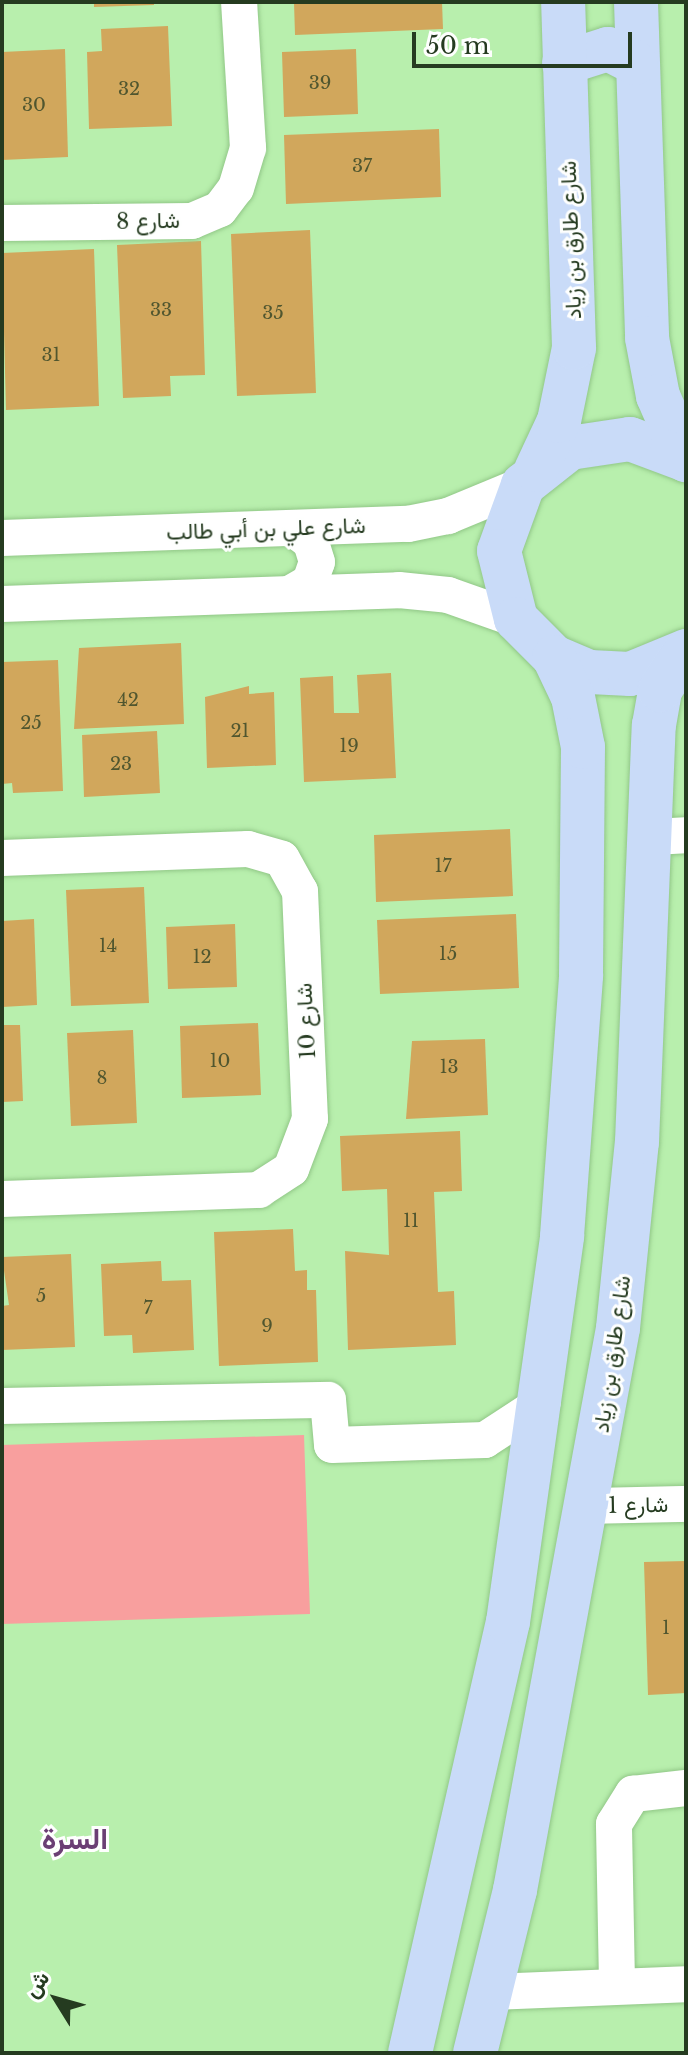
<!DOCTYPE html>
<meta charset="utf-8">
<style>
body{margin:0}
#map{position:relative;width:688px;height:2055px;overflow:hidden;background:#b8efad;font-family:"Libre Baskerville",Vazirmatn,serif}
div>[style]{position:absolute}
[style*='--x']{left:calc(var(--x)*1px);top:calc(var(--y)*1px);width:calc(var(--w)*1px);rotate:calc(var(--a)*1deg)}
.green>*{inset:0;background:#f89f9e}
.building>*{inset:0;background:#d1a75c}
.roads{filter:drop-shadow(0 0 2px #91c787) drop-shadow(0 0 2px #91c787)}
.minor>*{height:36px;margin:-18px;padding:0 18px;transform-origin:18px;border-radius:18px;background:#fff}
.major>*{height:44px;margin:-22px;padding:0 22px;transform-origin:22px;border-radius:22px;background:#c9dbf8}
span{translate:-50% -50%;white-space:nowrap;text-align:center;line-height:1.15;-webkit-text-stroke:6px #fefffe;paint-order:stroke}
.number-label{font-size:18px;color:#50562f}
.number-label span{-webkit-text-stroke-width:0}
.street-label{font-size:22px;color:#253b20}
.district-label{font-size:30px;color:#6b3f74;font-weight:700}
.frame{position:absolute;inset:0;border:4px solid #253b20;pointer-events:none}
.north{position:absolute;left:16px;top:1959px;width:80px;height:80px;-webkit-text-stroke:6px #fefffe;paint-order:stroke;rotate:307deg;font-size:22px;font-weight:700;line-height:32px;text-align:center;color:#253b20}
.north::after{content:'';display:block;margin:auto;width:28px;height:36px;background:#253b20;clip-path:polygon(50% 0,100% 100%,50% 72%,0 100%)}
.scale{position:absolute;left:412px;top:32px;width:220px;height:36px;box-sizing:border-box;border:4px solid #253b20;border-top:0;padding-left:10px;font-size:24px;line-height:28px;white-space:nowrap;color:#253b20;-webkit-text-stroke:6px #fefffe;paint-order:stroke}
</style>
<div id="map">
<div class="green">
<i style="clip-path:polygon(304px 1435px,310px 1614px,2px 1624px,2px 1445px)"></i>
</div>
<div class="building">
<i style="clip-path:polygon(94px 2px,154px 2px,154px 5px,94px 7px)"></i>
<i style="clip-path:polygon(294px 2px,442px 2px,443px 29px,295px 35px)"></i>
<i style="clip-path:polygon(168px 26px,172px 126px,89px 129px,87px 52px,102px 51px,101px 29px)"></i>
<i style="clip-path:polygon(65px 49px,68px 157px,2px 160px,2px 52px)"></i>
<i style="clip-path:polygon(356px 49px,358px 114px,284px 117px,282px 52px)"></i>
<i style="clip-path:polygon(439px 129px,441px 197px,286px 204px,284px 135px)"></i>
<i style="clip-path:polygon(310px 230px,316px 393px,237px 396px,231px 234px)"></i>
<i style="clip-path:polygon(201px 241px,205px 375px,170px 376px,171px 396px,123px 398px,117px 245px)"></i>
<i style="clip-path:polygon(94px 249px,99px 406px,6px 410px,2px 253px)"></i>
<i style="clip-path:polygon(181px 643px,184px 724px,74px 729px,79px 648px)"></i>
<i style="clip-path:polygon(58px 660px,63px 791px,13px 793px,12px 783px,2px 784px,2px 662px)"></i>
<i style="clip-path:polygon(391px 673px,396px 778px,304px 782px,300px 678px,333px 676px,334px 713px,359px 713px,357px 675px)"></i>
<i style="clip-path:polygon(249px 686px,249px 694px,274px 692px,276px 765px,207px 768px,205px 697px)"></i>
<i style="clip-path:polygon(157px 731px,160px 793px,84px 797px,82px 735px)"></i>
<i style="clip-path:polygon(510px 829px,513px 896px,376px 902px,374px 835px)"></i>
<i style="clip-path:polygon(144px 887px,149px 1003px,71px 1006px,66px 890px)"></i>
<i style="clip-path:polygon(516px 914px,519px 988px,380px 994px,377px 920px)"></i>
<i style="clip-path:polygon(34px 919px,37px 1005px,2px 1007px,2px 921px)"></i>
<i style="clip-path:polygon(235px 924px,237px 987px,168px 989px,166px 927px)"></i>
<i style="clip-path:polygon(258px 1023px,261px 1095px,182px 1098px,180px 1026px)"></i>
<i style="clip-path:polygon(2px 1025px,20px 1025px,23px 1101px,2px 1102px)"></i>
<i style="clip-path:polygon(133px 1030px,137px 1123px,71px 1126px,67px 1033px)"></i>
<i style="clip-path:polygon(485px 1039px,488px 1115px,406px 1119px,412px 1041px)"></i>
<i style="clip-path:polygon(460px 1131px,462px 1191px,434px 1192px,438px 1292px,454px 1291px,456px 1345px,348px 1350px,345px 1251px,389px 1255px,387px 1189px,342px 1191px,340px 1136px)"></i>
<i style="clip-path:polygon(293px 1229px,295px 1271px,307px 1270px,307px 1290px,316px 1290px,318px 1362px,219px 1366px,214px 1232px)"></i>
<i style="clip-path:polygon(71px 1254px,75px 1347px,2px 1350px,2px 1306px,9px 1305px,2px 1257px)"></i>
<i style="clip-path:polygon(161px 1261px,162px 1281px,191px 1280px,194px 1350px,133px 1353px,132px 1335px,104px 1336px,101px 1264px)"></i>
<i style="clip-path:polygon(686px 1561px,686px 1693px,648px 1695px,644px 1562px)"></i>
</div>
<div class="roads">
<div class="minor">
<i style="--x:2;--y:223;--w:190;--a:-0.6"></i>
<i style="--x:192;--y:221;--w:30;--a:-23"></i>
<i style="--x:220;--y:209;--w:26;--a:-53"></i>
<i style="--x:236;--y:188;--w:42;--a:-73.3"></i>
<i style="--x:248;--y:148;--w:146;--a:-93.5"></i>
<i style="--x:2;--y:538;--w:406;--a:-2"></i>
<i style="--x:408;--y:524;--w:41;--a:-11.3"></i>
<i style="--x:448;--y:516;--w:81;--a:-22.5"></i>
<i style="--x:291;--y:593;--w:22;--a:-30"></i>
<i style="--x:310;--y:582;--w:21;--a:-71"></i>
<i style="--x:317;--y:562;--w:21;--a:-107"></i>
<i style="--x:311;--y:542;--w:21;--a:-143"></i>
<i style="--x:2;--y:604;--w:397;--a:-2"></i>
<i style="--x:399;--y:590;--w:49;--a:5.8"></i>
<i style="--x:448;--y:595;--w:72;--a:19.4"></i>
<i style="--x:652;--y:837;--w:34;--a:-3"></i>
<i style="--x:2;--y:858;--w:246;--a:-2.1"></i>
<i style="--x:248;--y:849;--w:35;--a:16"></i>
<i style="--x:282;--y:859;--w:37;--a:61"></i>
<i style="--x:300;--y:891;--w:228;--a:87.5"></i>
<i style="--x:310;--y:1119;--w:53;--a:110.8"></i>
<i style="--x:291;--y:1169;--w:38;--a:147"></i>
<i style="--x:259;--y:1190;--w:257;--a:178"></i>
<i style="--x:2;--y:1406;--w:326;--a:-1.1"></i>
<i style="--x:328;--y:1400;--w:45;--a:84.9"></i>
<i style="--x:332;--y:1445;--w:153;--a:-1.9"></i>
<i style="--x:485;--y:1440;--w:69;--a:-33.2"></i>
<i style="--x:589;--y:1506;--w:97;--a:-1.2"></i>
<i style="--x:617;--y:1983;--w:159;--a:-91.1"></i>
<i style="--x:614;--y:1824;--w:36;--a:-58"></i>
<i style="--x:633;--y:1794;--w:53;--a:-6.5"></i>
<i style="--x:491;--y:1992;--w:195;--a:-2.3"></i>
</div>
<div class="major">
<i style="--x:636;--y:2;--w:336;--a:88.1"></i>
<i style="--x:647;--y:338;--w:59;--a:79.3"></i>
<i style="--x:658;--y:396;--w:70;--a:66.4"></i>
<i style="--x:564;--y:63;--w:46;--a:-17.7"></i>
<i style="--x:608;--y:49;--w:31;--a:27"></i>
<i style="--x:686;--y:460;--w:60;--a:-159.4"></i>
<i style="--x:630;--y:439;--w:61;--a:171.5"></i>
<i style="--x:570;--y:448;--w:60;--a:141.8"></i>
<i style="--x:523;--y:485;--w:70;--a:110"></i>
<i style="--x:499;--y:551;--w:70;--a:76"></i>
<i style="--x:516;--y:619;--w:54;--a:45"></i>
<i style="--x:554;--y:657;--w:39;--a:23"></i>
<i style="--x:590;--y:672;--w:40;--a:2.9"></i>
<i style="--x:630;--y:674;--w:61;--a:-22.3"></i>
<i style="--x:536;--y:470;--w:54;--a:-64.9"></i>
<i style="--x:559;--y:421;--w:75;--a:-78.4"></i>
<i style="--x:574;--y:348;--w:346;--a:-91.8"></i>
<i style="--x:410;--y:2053;--w:442;--a:-77.2"></i>
<i style="--x:508;--y:1622;--w:390;--a:-82"></i>
<i style="--x:562;--y:1236;--w:262;--a:-85.8"></i>
<i style="--x:581;--y:975;--w:228;--a:-89.5"></i>
<i style="--x:583;--y:747;--w:51;--a:-101.3"></i>
<i style="--x:573;--y:697;--w:44;--a:-115.4"></i>
<i style="--x:475;--y:2053;--w:168;--a:-76.2"></i>
<i style="--x:515;--y:1890;--w:571;--a:-79.61"></i>
<i style="--x:618;--y:1328;--w:187;--a:-84.2"></i>
<i style="--x:637;--y:1142;--w:417;--a:-87.7"></i>
<i style="--x:654;--y:725;--w:36;--a:-80"></i>
<i style="--x:660;--y:690;--w:45;--a:-56.7"></i>
</div>
</div>
<div class="number-label">
<span style="left:320px;top:83px">39</span>
<span style="left:129px;top:89px">32</span>
<span style="left:34px;top:105px">30</span>
<span style="left:362px;top:166px">37</span>
<span style="left:161px;top:310px">33</span>
<span style="left:273px;top:313px">35</span>
<span style="left:51px;top:355px">31</span>
<span style="left:128px;top:700px">42</span>
<span style="left:31px;top:723px">25</span>
<span style="left:240px;top:731px">21</span>
<span style="left:349px;top:746px">19</span>
<span style="left:121px;top:764px">23</span>
<span style="left:443px;top:866px">17</span>
<span style="left:108px;top:946px">14</span>
<span style="left:448px;top:954px">15</span>
<span style="left:202px;top:957px">12</span>
<span style="left:220px;top:1061px">10</span>
<span style="left:449px;top:1067px">13</span>
<span style="left:102px;top:1078px">8</span>
<span style="left:411px;top:1221px">11</span>
<span style="left:41px;top:1296px">5</span>
<span style="left:148px;top:1308px">7</span>
<span style="left:267px;top:1326px">9</span>
<span style="left:666px;top:1628px">1</span>
</div>
<div class="street-label">
<span style="left:148px;top:221px;rotate:-1deg">شارع 8</span>
<span style="left:571px;top:240px;rotate:-92deg">شارع طارق بن زياد</span>
<span style="left:266px;top:529px;rotate:-2deg">شارع علي بن أبي طالب</span>
<span style="left:306px;top:1021px;rotate:-93deg">شارع 10</span>
<span style="left:612px;top:1354px;rotate:-82deg">شارع طارق بن زياد</span>
<span style="left:638px;top:1505px;rotate:-1deg">شارع 1</span>
</div>
<div class="district-label">
<span style="left:75px;top:1839px">السرة</span>
</div>
<div class="frame"></div>
<div class="north">ش</div>
<div class="scale">50 m</div>
</div>
